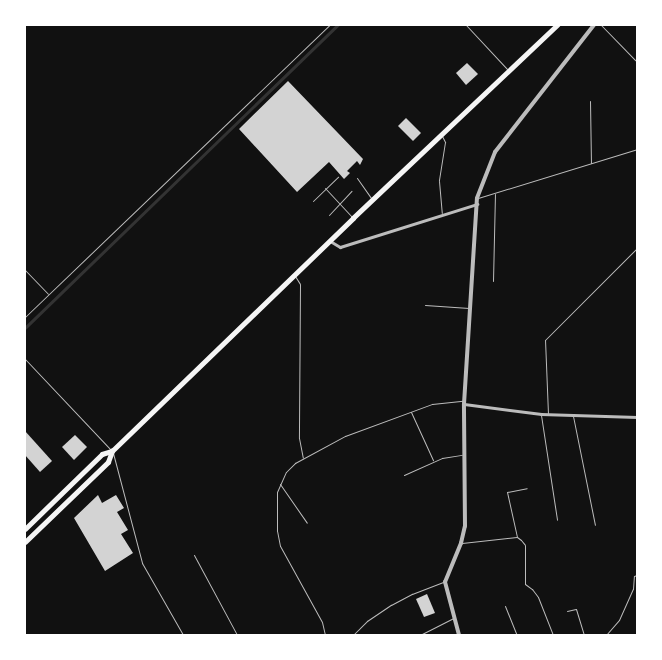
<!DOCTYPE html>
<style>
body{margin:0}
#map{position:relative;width:662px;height:660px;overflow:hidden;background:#111;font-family:"Fira Sans",sans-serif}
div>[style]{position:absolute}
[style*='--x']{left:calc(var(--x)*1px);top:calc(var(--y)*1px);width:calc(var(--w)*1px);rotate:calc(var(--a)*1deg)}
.stream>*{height:2.5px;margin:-1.25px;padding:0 1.25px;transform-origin:1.25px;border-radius:1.25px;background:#333}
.building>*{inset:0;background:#d3d3d3}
.service>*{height:1px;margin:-0.5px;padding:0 0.5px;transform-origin:0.5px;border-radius:0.5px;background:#bcbcbc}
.minor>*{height:3px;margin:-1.5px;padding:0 1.5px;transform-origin:1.5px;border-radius:1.5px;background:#bcbcbc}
.tertiary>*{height:4px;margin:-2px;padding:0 2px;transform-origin:2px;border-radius:2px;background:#bcbcbc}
.secondary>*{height:4.5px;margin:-2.25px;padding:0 2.25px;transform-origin:2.25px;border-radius:2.25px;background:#f5f5f5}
span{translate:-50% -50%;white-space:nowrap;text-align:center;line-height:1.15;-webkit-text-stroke:5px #fff;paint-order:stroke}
.frame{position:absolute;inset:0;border:26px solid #fff;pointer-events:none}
</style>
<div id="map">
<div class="stream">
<i style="--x:25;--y:328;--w:436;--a:-44.1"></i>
</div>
<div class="building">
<i style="clip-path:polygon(467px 63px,478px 74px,466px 85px,456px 73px)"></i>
<i style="clip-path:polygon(288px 81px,363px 159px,360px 165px,357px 161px,347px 171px,350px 173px,344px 179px,329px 162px,297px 192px,239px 129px)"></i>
<i style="clip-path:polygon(406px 118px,421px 133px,413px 141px,398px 126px)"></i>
<i style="clip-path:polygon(25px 431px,52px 461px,40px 472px,25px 455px)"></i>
<i style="clip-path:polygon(75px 435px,87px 447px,74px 460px,62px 447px)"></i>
<i style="clip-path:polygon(98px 495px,102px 503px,116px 495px,124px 508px,117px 512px,128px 530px,121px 534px,133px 553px,105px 571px,74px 518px)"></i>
<i style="clip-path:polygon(427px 594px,435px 613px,424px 617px,416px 599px)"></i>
</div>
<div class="service">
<i style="--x:466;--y:25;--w:60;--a:47"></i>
<i style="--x:601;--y:25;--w:49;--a:45.8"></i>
<i style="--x:590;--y:101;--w:62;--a:89.1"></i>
<i style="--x:442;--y:136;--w:7;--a:63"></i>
<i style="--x:445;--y:142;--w:39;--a:99"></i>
<i style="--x:439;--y:181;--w:32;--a:85"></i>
<i style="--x:357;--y:178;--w:24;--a:55"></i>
<i style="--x:325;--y:188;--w:40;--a:47"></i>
<i style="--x:478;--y:198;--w:166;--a:-17.1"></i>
<i style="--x:313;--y:201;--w:35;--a:-44"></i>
<i style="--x:329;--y:215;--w:33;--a:-47"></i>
<i style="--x:25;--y:270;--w:33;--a:46"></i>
<i style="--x:295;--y:276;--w:9;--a:58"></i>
<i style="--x:300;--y:284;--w:154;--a:90.4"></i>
<i style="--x:299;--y:438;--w:20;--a:79"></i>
<i style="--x:493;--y:281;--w:87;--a:-88.7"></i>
<i style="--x:425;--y:305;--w:44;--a:3.9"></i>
<i style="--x:25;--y:317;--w:422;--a:-43.8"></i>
<i style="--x:25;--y:359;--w:125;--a:46.6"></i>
<i style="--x:411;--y:412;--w:53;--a:65.4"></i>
<i style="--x:548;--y:414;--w:74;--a:-92.3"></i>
<i style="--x:545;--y:340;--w:130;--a:-45"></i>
<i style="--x:541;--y:415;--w:106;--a:81.3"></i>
<i style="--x:573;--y:416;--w:111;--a:78.6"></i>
<i style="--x:113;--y:453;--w:114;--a:75.2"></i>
<i style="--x:142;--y:563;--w:83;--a:60.3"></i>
<i style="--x:404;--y:475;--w:42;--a:-24.1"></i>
<i style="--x:442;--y:458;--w:20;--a:-9"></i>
<i style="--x:280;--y:484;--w:47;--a:55.3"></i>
<i style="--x:517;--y:537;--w:46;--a:-102.5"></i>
<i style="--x:507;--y:492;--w:20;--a:-11"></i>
<i style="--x:462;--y:543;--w:55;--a:-6.2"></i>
<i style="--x:517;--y:537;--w:5;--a:37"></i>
<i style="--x:521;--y:540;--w:6;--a:51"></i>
<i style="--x:525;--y:545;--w:39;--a:90"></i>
<i style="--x:525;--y:584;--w:9;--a:36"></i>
<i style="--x:532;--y:589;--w:10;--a:53"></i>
<i style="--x:538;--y:597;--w:41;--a:68.5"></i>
<i style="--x:194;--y:555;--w:91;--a:61.7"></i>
<i style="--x:505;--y:606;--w:31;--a:68"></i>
<i style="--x:567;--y:611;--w:9;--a:-13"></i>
<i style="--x:576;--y:609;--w:27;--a:73"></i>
<i style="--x:325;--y:635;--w:13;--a:-103"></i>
<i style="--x:322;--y:622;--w:87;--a:-118.9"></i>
<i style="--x:280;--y:546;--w:15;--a:-101"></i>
<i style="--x:277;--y:531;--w:39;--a:-90"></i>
<i style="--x:277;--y:492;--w:22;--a:-66"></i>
<i style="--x:286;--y:472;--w:13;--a:-45"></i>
<i style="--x:295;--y:463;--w:57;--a:-28.4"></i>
<i style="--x:345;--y:436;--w:93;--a:-20.2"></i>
<i style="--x:432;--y:404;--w:31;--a:-6"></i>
<i style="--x:353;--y:635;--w:20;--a:-45"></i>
<i style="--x:367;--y:621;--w:29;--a:-34"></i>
<i style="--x:391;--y:605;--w:24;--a:-28"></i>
<i style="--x:412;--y:594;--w:34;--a:-21"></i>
<i style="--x:420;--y:635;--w:37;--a:-27"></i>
<i style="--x:606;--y:635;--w:20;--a:-49"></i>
<i style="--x:619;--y:620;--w:34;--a:-66"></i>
<i style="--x:633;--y:589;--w:13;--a:-86"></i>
<i style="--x:634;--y:576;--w:3;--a:-18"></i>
</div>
<div class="minor">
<i style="--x:330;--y:241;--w:12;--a:31"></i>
<i style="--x:340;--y:247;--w:144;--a:-17.4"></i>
<i style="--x:464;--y:404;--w:78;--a:7.4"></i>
<i style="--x:541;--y:414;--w:96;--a:1.8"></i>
</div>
<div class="tertiary">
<i style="--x:459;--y:635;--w:55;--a:-104.8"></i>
<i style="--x:445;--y:582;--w:42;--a:-67.7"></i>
<i style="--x:461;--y:543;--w:17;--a:-77"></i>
<i style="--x:465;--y:526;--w:122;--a:-90.5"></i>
<i style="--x:464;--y:404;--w:206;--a:-86.4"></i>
<i style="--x:477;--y:198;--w:49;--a:-68.6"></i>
<i style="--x:495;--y:152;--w:161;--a:-52.1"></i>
</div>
<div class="secondary">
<i style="--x:25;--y:529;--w:107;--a:-44.2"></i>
<i style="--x:102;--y:454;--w:10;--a:-17"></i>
<i style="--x:25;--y:542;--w:115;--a:-43.9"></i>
<i style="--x:108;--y:462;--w:12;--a:-70"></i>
<i style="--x:112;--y:451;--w:335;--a:-44"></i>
<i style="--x:353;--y:218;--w:281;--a:-43.4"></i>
</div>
<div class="frame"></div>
</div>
